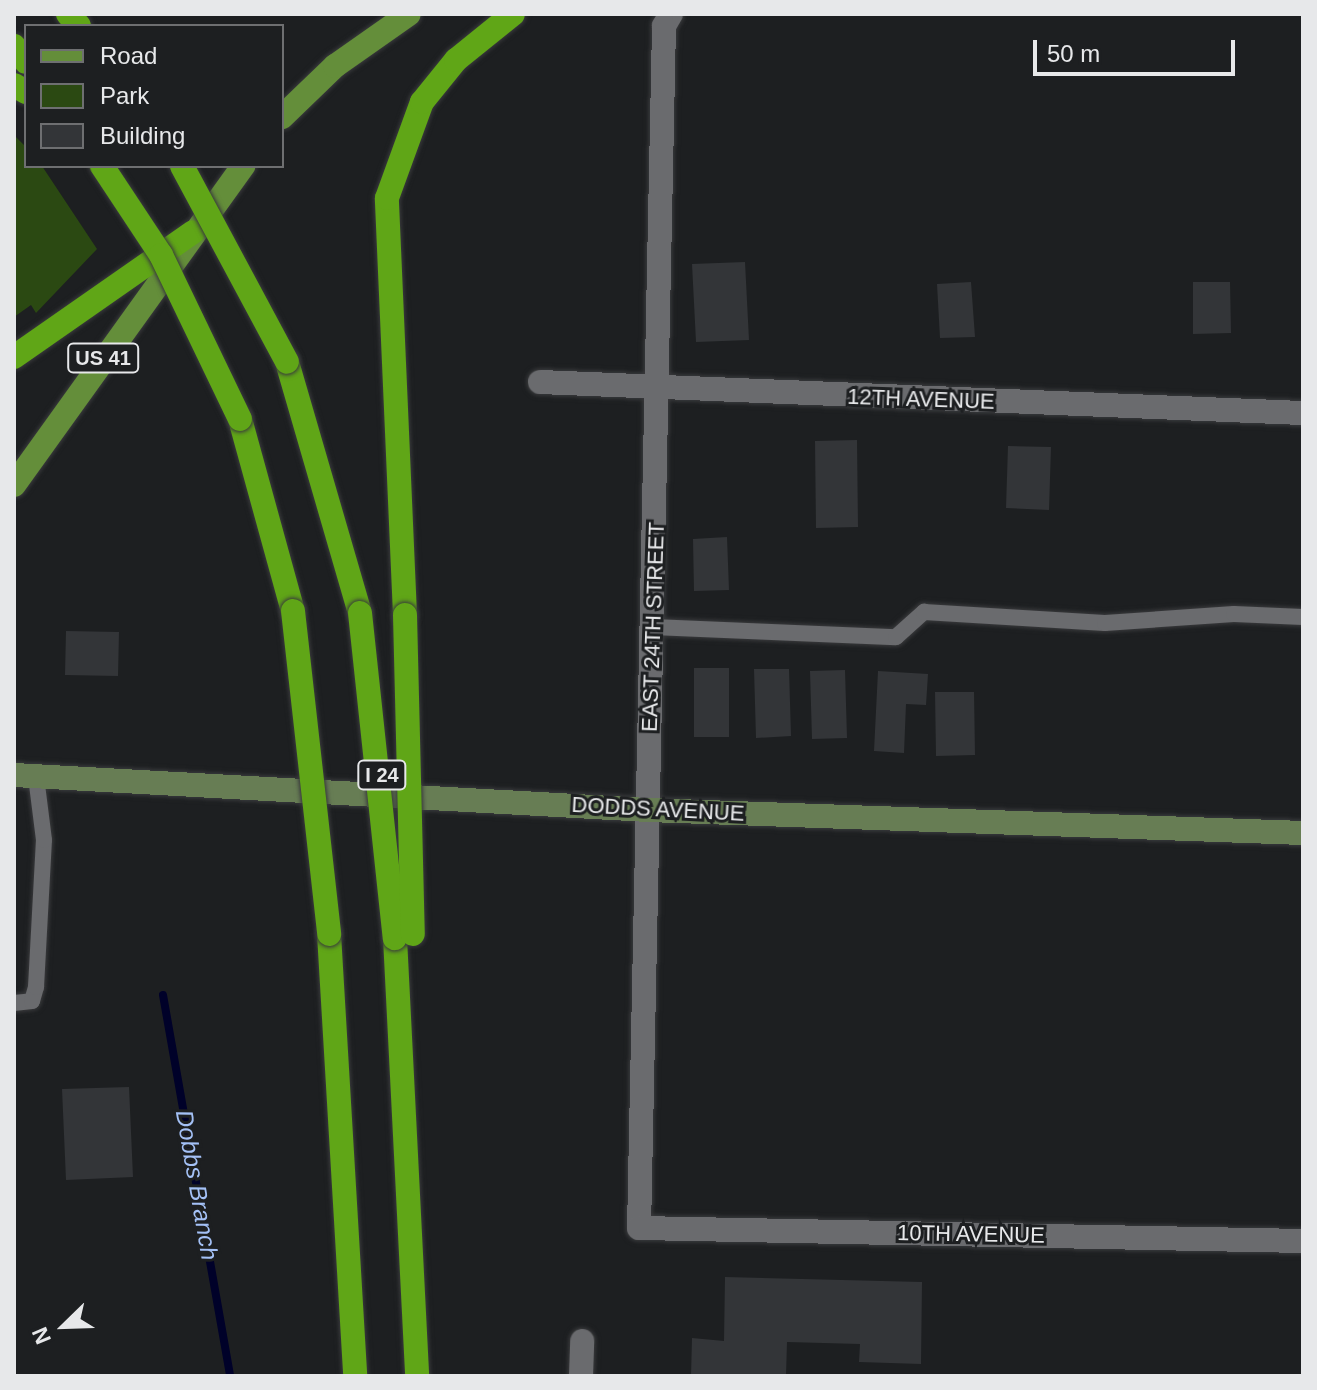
<!DOCTYPE html>
<style>
body{margin:0}
#map{position:relative;width:1317px;height:1390px;overflow:hidden;background:#1d1f21;font-family:Arial,sans-serif}
div>[style]{position:absolute}
[style*='--x']{left:calc(var(--x)*1px);top:calc(var(--y)*1px);width:calc(var(--w)*1px);rotate:calc(var(--a)*1deg)}
.green>*{inset:0;background:#2b4912}
.stream>*{height:8px;margin:-4px;padding:0 4px;transform-origin:4px;border-radius:4px;background:#000129}
.building>*{inset:0;background:#333538}
.roads{filter:drop-shadow(0 0 2px #393a3c) drop-shadow(0 0 2px #393a3c)}
.lane>*{height:16px;margin:-8px;padding:0 8px;transform-origin:8px;border-radius:8px;background:#6a6b6e}
.street>*{height:24px;margin:-12px;padding:0 12px;transform-origin:12px;border-radius:12px;background:#6a6b6e}
.secondary>*{height:24px;margin:-12px;padding:0 12px;transform-origin:12px;border-radius:12px;background:#677d54}
.primary>*{height:24px;margin:-12px;padding:0 12px;transform-origin:12px;border-radius:12px;background:#648e3a}
.highway>*{height:24px;margin:-12px;padding:0 12px;transform-origin:12px;border-radius:12px;background:#60a617}
.bridges{filter:drop-shadow(0 0 2px #393a3c) drop-shadow(0 0 2px #393a3c)}
.highway-bridge>*{height:24px;margin:-12px;padding:0 12px;transform-origin:12px;border-radius:12px;background:#60a617}
span{translate:-50% -50%;white-space:nowrap;text-align:center;line-height:1.15;-webkit-text-stroke:6px #1d1f21;paint-order:stroke}
.shield-label span{padding:2px 6px;background:#1d1f21;border:2px solid;border-radius:6px;-webkit-text-stroke-width:0}
.shield-label{font-size:20px;color:#e7e8ea;font-weight:700}
.street-label{font-size:22px;color:#e7e8ea}
.water-label{font-size:24px;color:#a4c1f6;font-style:italic}
.frame{position:absolute;inset:0;border:16px solid #e7e8ea;pointer-events:none}
.legend{position:absolute;left:24px;top:24px;width:260px;height:144px;box-sizing:border-box;background:#1d1f21;border:2px solid #6e6f71;margin:0;padding:10px 14px;list-style:none;font-size:24px;color:#e7e8ea}
.legend li{display:flex;align-items:center;gap:16px;height:40px}
.legend b{width:40px;border:2px solid #6e6f71}
.north{position:absolute;left:24px;top:1286px;width:80px;height:80px;-webkit-text-stroke:6px #1d1f21;paint-order:stroke;rotate:247deg;font-size:22px;font-weight:700;line-height:32px;text-align:center;color:#e7e8ea}
.north::after{content:'';display:block;margin:auto;width:28px;height:36px;background:#e7e8ea;clip-path:polygon(50% 0,100% 100%,50% 72%,0 100%)}
.scale{position:absolute;left:1033px;top:40px;width:202px;height:36px;box-sizing:border-box;border:4px solid #e7e8ea;border-top:0;padding-left:10px;font-size:24px;line-height:28px;white-space:nowrap;color:#e7e8ea;-webkit-text-stroke:6px #1d1f21;paint-order:stroke}
</style>
<div id="map">
<div class="green">
<i style="clip-path:polygon(14px 135px,26px 147px,26px 166px,42px 166px,97px 249px,36px 313px,31px 305px,14px 317px)"></i>
</div>
<div class="stream">
<i style="--x:163;--y:995;--w:387;--a:80"></i>
</div>
<div class="building">
<i style="clip-path:polygon(745px 262px,749px 340px,696px 342px,692px 264px)"></i>
<i style="clip-path:polygon(971px 282px,975px 337px,940px 338px,937px 284px)"></i>
<i style="clip-path:polygon(1193px 282px,1230px 282px,1231px 333px,1193px 334px)"></i>
<i style="clip-path:polygon(857px 440px,858px 527px,816px 528px,815px 441px)"></i>
<i style="clip-path:polygon(1008px 446px,1051px 447px,1049px 510px,1006px 508px)"></i>
<i style="clip-path:polygon(727px 537px,729px 590px,694px 591px,693px 539px)"></i>
<i style="clip-path:polygon(66px 631px,119px 632px,118px 676px,65px 675px)"></i>
<i style="clip-path:polygon(694px 668px,729px 668px,729px 737px,694px 737px)"></i>
<i style="clip-path:polygon(754px 669px,789px 669px,791px 736px,756px 738px)"></i>
<i style="clip-path:polygon(845px 670px,847px 738px,812px 739px,810px 671px)"></i>
<i style="clip-path:polygon(878px 671px,928px 674px,926px 705px,906px 704px,904px 753px,874px 751px)"></i>
<i style="clip-path:polygon(935px 692px,974px 692px,975px 755px,936px 756px)"></i>
<i style="clip-path:polygon(129px 1087px,133px 1177px,66px 1180px,62px 1089px)"></i>
<i style="clip-path:polygon(725px 1277px,922px 1282px,921px 1364px,859px 1362px,860px 1344px,787px 1342px,786px 1376px,691px 1376px,692px 1338px,724px 1341px)"></i>
</div>
<div class="roads">
<div class="lane">
<i style="--x:653;--y:627;--w:243;--a:2.4"></i>
<i style="--x:896;--y:637;--w:38;--a:-42"></i>
<i style="--x:924;--y:612;--w:181;--a:3.5"></i>
<i style="--x:1105;--y:623;--w:129;--a:-4"></i>
<i style="--x:1234;--y:614;--w:69;--a:2.5"></i>
<i style="--x:14;--y:1003;--w:18;--a:-6"></i>
<i style="--x:32;--y:1001;--w:15;--a:-74"></i>
<i style="--x:36;--y:987;--w:147;--a:-86.9"></i>
<i style="--x:44;--y:840;--w:64;--a:-97.2"></i>
</div>
<div class="street">
<i style="--x:671;--y:14;--w:14;--a:120"></i>
<i style="--x:664;--y:26;--w:1202;--a:91.19"></i>
<i style="--x:639;--y:1228;--w:664;--a:1.12"></i>
<i style="--x:540;--y:382;--w:764;--a:2.33"></i>
<i style="--x:581;--y:1376;--w:35;--a:-88"></i>
</div>
<div class="secondary">
<i style="--x:14;--y:775;--w:635;--a:3.16"></i>
<i style="--x:648;--y:810;--w:655;--a:2.01"></i>
</div>
<div class="primary">
<i style="--x:282;--y:117;--w:74;--a:-43.9"></i>
<i style="--x:335;--y:66;--w:90;--a:-35.1"></i>
<i style="--x:14;--y:485;--w:393;--a:-54.3"></i>
</div>
<div class="highway">
<i style="--x:68;--y:14;--w:16;--a:47"></i>
<i style="--x:14;--y:46;--w:20;--a:53"></i>
<i style="--x:14;--y:85;--w:14;--a:30"></i>
<i style="--x:14;--y:357;--w:218;--a:-34.9"></i>
<i style="--x:287;--y:362;--w:261;--a:73.8"></i>
<i style="--x:240;--y:419;--w:199;--a:74.6"></i>
<i style="--x:405;--y:615;--w:417;--a:-92.5"></i>
<i style="--x:387;--y:198;--w:102;--a:-70"></i>
<i style="--x:422;--y:102;--w:54;--a:-51"></i>
<i style="--x:456;--y:60;--w:73;--a:-38.9"></i>
<i style="--x:329;--y:934;--w:443;--a:86.6"></i>
<i style="--x:395;--y:938;--w:439;--a:87.1"></i>
</div>
</div>
<div class="bridges">
<div class="highway-bridge">
<i style="--x:102;--y:166;--w:107;--a:56.5"></i>
<i style="--x:161;--y:255;--w:182;--a:64.3"></i>
<i style="--x:182;--y:166;--w:222;--a:61.8"></i>
<i style="--x:293;--y:611;--w:325;--a:83.6"></i>
<i style="--x:360;--y:613;--w:327;--a:83.9"></i>
<i style="--x:405;--y:615;--w:319;--a:88.6"></i>
</div>
</div>
<div class="shield-label">
<span style="left:103px;top:358px">US 41</span>
<span style="left:382px;top:775px">I 24</span>
</div>
<div class="street-label">
<span style="left:921px;top:399px;rotate:2deg">12TH AVENUE</span>
<span style="left:653px;top:627px;rotate:-88deg">EAST 24TH STREET</span>
<span style="left:658px;top:809px;rotate:3deg">DODDS AVENUE</span>
<span style="left:971px;top:1234px;rotate:1deg">10TH AVENUE</span>
</div>
<div class="water-label">
<span style="left:197px;top:1185px;rotate:80deg">Dobbs Branch</span>
</div>
<div class="frame"></div>
<ul class="legend">
<li><b style="height:10px;background:#648e3a"></b>Road</li>
<li><b style="height:22px;background:#2b4912"></b>Park</li>
<li><b style="height:22px;background:#333538"></b>Building</li>
</ul>
<div class="north">N</div>
<div class="scale">50 m</div>
</div>
